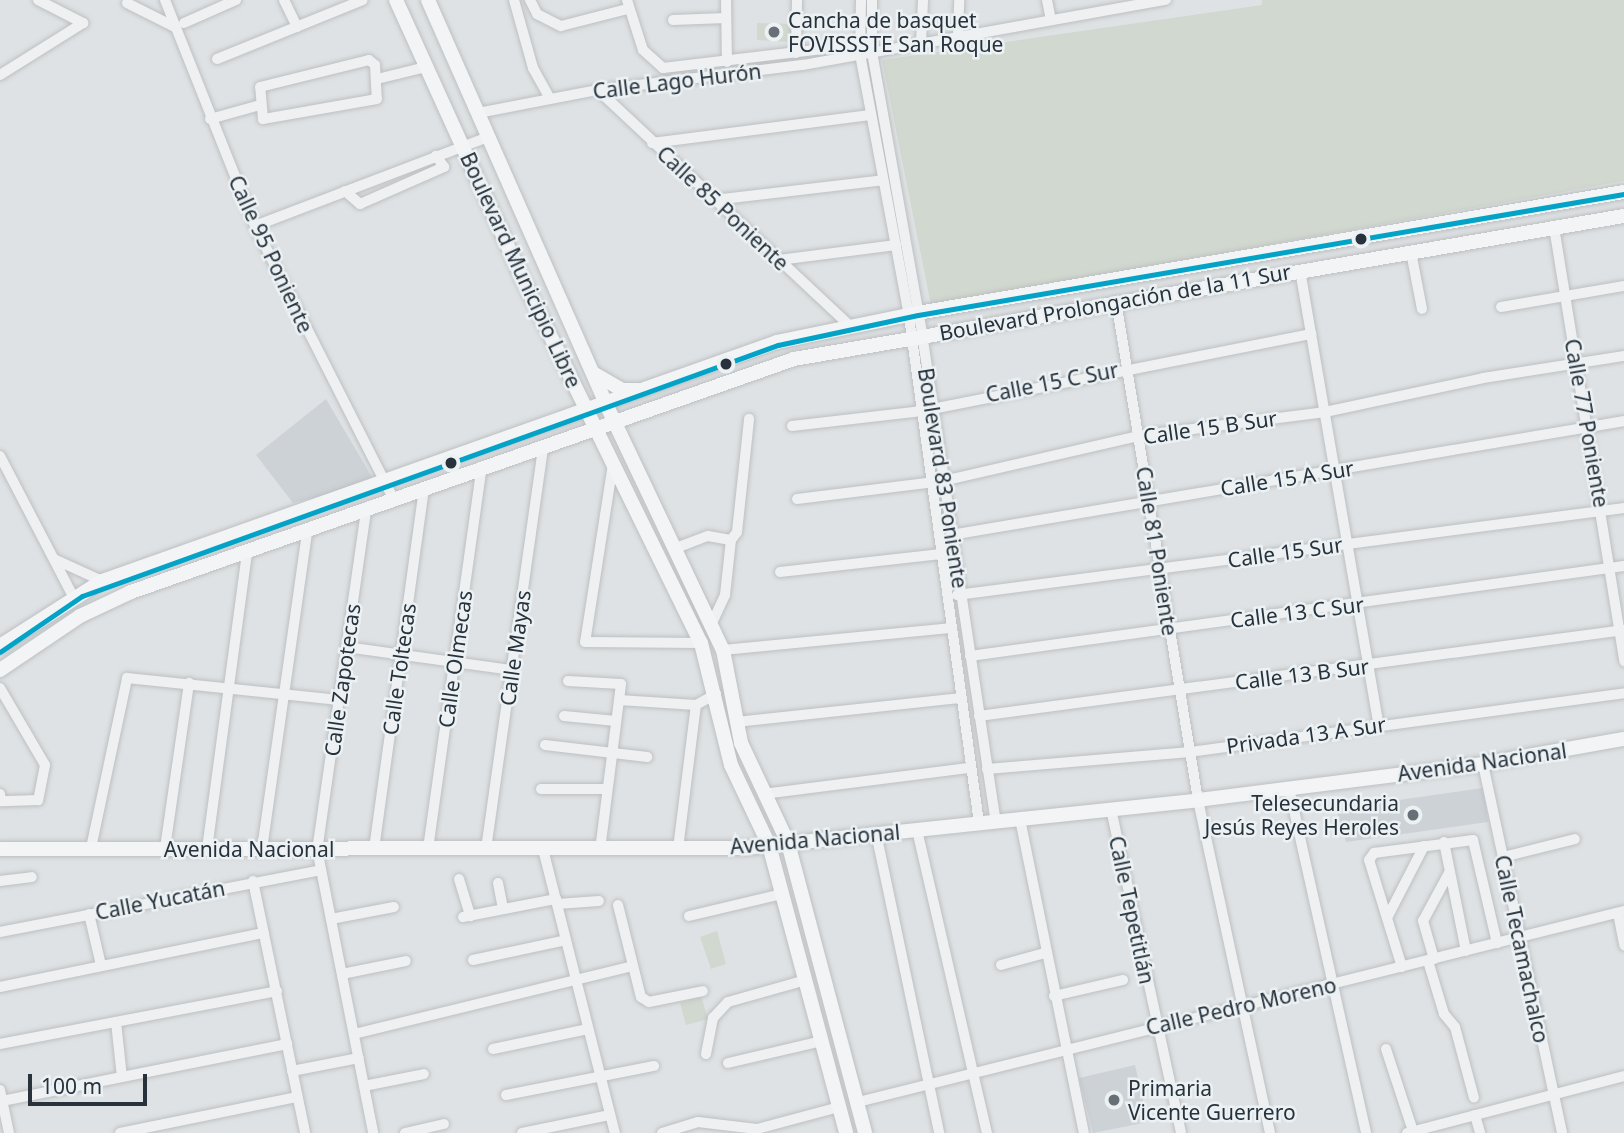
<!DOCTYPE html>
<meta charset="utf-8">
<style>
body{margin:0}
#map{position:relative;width:1624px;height:1133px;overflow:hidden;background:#dfe2e4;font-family:"Noto Sans",sans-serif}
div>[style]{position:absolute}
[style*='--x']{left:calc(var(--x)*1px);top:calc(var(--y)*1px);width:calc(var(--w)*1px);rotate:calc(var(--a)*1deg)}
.built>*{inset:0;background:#cdd2d7}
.green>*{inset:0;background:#d1d8cf}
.roads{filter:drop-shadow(0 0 2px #bdc0c2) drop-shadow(0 0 2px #bdc0c2)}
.minor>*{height:10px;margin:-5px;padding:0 5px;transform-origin:5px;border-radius:5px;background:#eef0f1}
.major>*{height:14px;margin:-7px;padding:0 7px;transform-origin:7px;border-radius:7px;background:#f3f4f5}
.bus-1>*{height:5px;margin:-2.5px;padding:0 2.5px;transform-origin:2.5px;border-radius:2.5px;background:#02a3c7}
.dots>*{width:19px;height:19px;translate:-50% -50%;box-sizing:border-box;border:4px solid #ecf1f4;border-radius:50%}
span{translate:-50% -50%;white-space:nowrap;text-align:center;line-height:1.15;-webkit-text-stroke:5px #ecf1f4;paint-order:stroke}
.poi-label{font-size:21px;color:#27323c}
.left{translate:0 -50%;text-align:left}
.right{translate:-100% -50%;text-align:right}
.street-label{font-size:21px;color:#27323c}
.scale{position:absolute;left:28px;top:1074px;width:119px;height:32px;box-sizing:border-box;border:4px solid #27323c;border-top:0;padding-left:9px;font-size:21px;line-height:24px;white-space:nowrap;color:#27323c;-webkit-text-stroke:5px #ecf1f4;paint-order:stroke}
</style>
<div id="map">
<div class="built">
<i style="clip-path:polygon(326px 399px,375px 482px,293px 503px,256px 455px)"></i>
<i style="clip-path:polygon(1483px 788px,1488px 822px,1346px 842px,1336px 809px)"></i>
<i style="clip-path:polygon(1135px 1065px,1148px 1122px,1093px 1133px,1079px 1078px)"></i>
</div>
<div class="green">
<i style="clip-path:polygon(1262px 0,1624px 0,1624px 181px,931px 305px,882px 60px,1262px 5px)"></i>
<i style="clip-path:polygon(757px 23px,791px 24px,791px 42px,757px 40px)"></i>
<i style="clip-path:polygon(717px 931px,726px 964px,711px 969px,700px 937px)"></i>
<i style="clip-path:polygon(701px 996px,708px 1019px,686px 1025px,680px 1003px)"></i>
</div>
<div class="roads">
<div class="minor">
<i style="--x:38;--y:0;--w:51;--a:27.1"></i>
<i style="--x:165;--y:0;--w:243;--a:68.3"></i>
<i style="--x:255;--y:226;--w:307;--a:63.1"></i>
<i style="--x:284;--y:0;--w:30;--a:64"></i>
<i style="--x:514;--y:0;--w:71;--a:74.4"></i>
<i style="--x:533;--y:68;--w:35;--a:61"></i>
<i style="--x:530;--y:0;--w:16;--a:63"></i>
<i style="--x:537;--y:14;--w:27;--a:27"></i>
<i style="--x:561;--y:26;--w:68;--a:-14.4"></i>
<i style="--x:627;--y:0;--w:52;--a:72.3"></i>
<i style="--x:643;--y:50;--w:27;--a:42"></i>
<i style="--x:663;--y:68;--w:203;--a:-6.8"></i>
<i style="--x:726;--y:0;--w:62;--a:89.1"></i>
<i style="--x:861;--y:0;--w:54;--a:91.1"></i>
<i style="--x:860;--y:54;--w:268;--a:79.4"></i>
<i style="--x:909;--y:317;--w:511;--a:82.12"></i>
<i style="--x:872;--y:0;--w:52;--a:90"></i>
<i style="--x:872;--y:52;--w:286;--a:79.9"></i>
<i style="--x:922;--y:334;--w:493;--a:81.4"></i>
<i style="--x:1047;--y:0;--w:20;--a:79"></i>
<i style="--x:127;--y:3;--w:54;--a:26.6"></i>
<i style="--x:673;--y:20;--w:53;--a:-2.2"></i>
<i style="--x:184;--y:23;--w:57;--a:-23.9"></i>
<i style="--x:958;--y:36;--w:36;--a:-88"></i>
<i style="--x:921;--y:43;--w:43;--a:-87.3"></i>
<i style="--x:796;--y:53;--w:53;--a:-88.9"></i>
<i style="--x:217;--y:59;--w:157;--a:-22"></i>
<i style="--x:369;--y:60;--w:8;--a:40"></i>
<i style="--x:375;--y:65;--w:34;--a:87"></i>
<i style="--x:377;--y:99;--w:116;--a:170"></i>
<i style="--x:263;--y:119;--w:32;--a:-95"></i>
<i style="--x:260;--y:87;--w:112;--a:-13.9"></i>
<i style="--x:0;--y:75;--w:98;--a:-32.1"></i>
<i style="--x:377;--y:79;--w:50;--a:-13.8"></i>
<i style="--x:598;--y:90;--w:344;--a:43.1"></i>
<i style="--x:478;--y:113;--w:122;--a:-10.9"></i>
<i style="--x:598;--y:90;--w:207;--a:-7"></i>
<i style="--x:803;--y:65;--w:369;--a:-10.2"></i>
<i style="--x:210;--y:119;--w:52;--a:-15.6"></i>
<i style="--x:652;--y:143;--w:220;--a:-7.3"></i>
<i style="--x:345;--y:191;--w:20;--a:41"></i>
<i style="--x:360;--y:204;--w:92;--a:-23.8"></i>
<i style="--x:444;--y:167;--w:14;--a:-126"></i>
<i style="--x:714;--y:200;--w:170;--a:-6.7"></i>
<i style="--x:255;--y:226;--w:249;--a:-20.9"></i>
<i style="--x:1554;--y:227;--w:440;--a:80.8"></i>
<i style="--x:1411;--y:252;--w:58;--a:79.1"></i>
<i style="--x:779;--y:260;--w:118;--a:-7.3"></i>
<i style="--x:1300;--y:270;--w:462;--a:80.2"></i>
<i style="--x:1116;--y:301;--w:506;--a:80.67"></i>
<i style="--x:1198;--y:800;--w:341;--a:77.8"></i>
<i style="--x:1501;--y:307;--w:125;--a:-9.7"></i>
<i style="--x:792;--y:426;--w:131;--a:-6.6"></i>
<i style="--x:922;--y:411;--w:397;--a:-11.2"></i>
<i style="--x:0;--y:456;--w:158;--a:62.5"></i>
<i style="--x:613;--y:464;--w:180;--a:98.9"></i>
<i style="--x:585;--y:642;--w:116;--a:0.5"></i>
<i style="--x:797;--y:499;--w:147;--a:-7"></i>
<i style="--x:943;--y:481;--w:200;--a:-13"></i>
<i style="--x:1138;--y:436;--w:189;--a:-7.3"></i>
<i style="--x:1325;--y:412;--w:162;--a:-12.1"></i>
<i style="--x:1483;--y:378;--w:143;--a:-8.9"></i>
<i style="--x:366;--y:511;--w:342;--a:98.2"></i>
<i style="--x:317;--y:849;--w:289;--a:78.8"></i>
<i style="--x:951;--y:535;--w:683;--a:-9.61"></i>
<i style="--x:676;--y:548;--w:34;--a:-21"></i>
<i style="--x:708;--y:536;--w:23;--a:10"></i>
<i style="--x:54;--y:559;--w:53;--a:24.6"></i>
<i style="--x:780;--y:572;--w:162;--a:-6.4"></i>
<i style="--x:957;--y:595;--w:673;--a:-7.43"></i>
<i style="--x:712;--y:623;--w:31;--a:-65"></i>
<i style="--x:725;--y:595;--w:55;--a:-83.8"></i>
<i style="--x:731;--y:540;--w:10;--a:-53"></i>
<i style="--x:737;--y:532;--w:114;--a:-83.9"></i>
<i style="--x:346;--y:647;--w:168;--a:7.9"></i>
<i style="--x:723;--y:650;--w:228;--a:-5.5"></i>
<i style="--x:970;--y:656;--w:660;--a:-7.84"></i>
<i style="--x:568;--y:681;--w:53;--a:3.2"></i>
<i style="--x:621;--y:684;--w:167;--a:97.2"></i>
<i style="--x:0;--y:688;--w:89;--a:59.7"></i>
<i style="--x:45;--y:765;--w:36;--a:101"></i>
<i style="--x:38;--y:800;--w:37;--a:178"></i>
<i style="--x:1;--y:801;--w:7;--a:-98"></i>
<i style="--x:619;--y:700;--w:77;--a:3.7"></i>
<i style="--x:696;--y:705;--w:23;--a:-29"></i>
<i style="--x:564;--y:716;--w:52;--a:5.5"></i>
<i style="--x:979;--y:716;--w:651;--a:-7.59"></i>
<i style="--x:736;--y:722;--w:227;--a:-6.1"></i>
<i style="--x:545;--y:745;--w:103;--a:6.7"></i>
<i style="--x:1483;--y:764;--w:377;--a:77.9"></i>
<i style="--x:987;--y:769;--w:204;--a:-4.8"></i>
<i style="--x:1190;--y:752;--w:438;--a:-7.7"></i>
<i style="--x:1289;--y:788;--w:353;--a:77.4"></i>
<i style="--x:541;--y:789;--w:64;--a:0"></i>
<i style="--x:763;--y:794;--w:209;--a:-7.2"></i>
<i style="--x:1111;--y:809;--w:331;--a:77.8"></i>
<i style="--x:1020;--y:819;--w:320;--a:78.5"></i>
<i style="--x:917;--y:830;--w:311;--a:77"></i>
<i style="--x:876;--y:833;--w:307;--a:78.1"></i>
<i style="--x:1444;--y:842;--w:111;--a:78.6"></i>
<i style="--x:91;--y:848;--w:174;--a:-78"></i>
<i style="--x:127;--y:678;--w:213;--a:5.9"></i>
<i style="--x:165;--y:848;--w:167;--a:-81.7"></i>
<i style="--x:207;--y:849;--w:297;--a:-82.3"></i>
<i style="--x:262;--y:849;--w:320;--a:-81.9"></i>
<i style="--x:374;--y:849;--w:362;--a:-82.1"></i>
<i style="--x:428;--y:849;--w:383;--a:-82"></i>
<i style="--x:486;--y:849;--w:406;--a:-81.9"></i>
<i style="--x:543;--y:849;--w:293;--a:75.8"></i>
<i style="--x:678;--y:849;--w:145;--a:-82.9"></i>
<i style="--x:1503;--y:857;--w:74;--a:-14"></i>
<i style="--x:459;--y:879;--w:39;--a:73"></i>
<i style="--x:0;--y:881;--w:32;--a:-7"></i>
<i style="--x:253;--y:881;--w:257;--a:78.3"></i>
<i style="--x:498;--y:883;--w:25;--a:79"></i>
<i style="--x:557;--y:904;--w:42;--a:-4.1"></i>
<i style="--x:618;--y:905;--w:95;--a:76"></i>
<i style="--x:641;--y:997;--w:9;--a:32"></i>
<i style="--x:649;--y:1002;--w:55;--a:-11.5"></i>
<i style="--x:1618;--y:913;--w:33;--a:79"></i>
<i style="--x:89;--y:914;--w:52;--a:76.8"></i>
<i style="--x:689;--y:916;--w:96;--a:-13.3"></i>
<i style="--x:463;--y:917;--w:95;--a:-11"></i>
<i style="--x:1387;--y:918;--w:81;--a:-62.8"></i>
<i style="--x:331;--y:919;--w:64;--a:-10.8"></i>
<i style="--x:0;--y:932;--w:327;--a:-10.9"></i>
<i style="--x:1434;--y:959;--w:40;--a:-106"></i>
<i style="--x:1423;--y:921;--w:55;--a:-61.6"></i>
<i style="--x:473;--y:960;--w:95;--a:-12.1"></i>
<i style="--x:1428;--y:961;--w:55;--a:73.2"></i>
<i style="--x:1444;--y:1014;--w:17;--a:50"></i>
<i style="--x:1455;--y:1027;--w:73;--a:75"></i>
<i style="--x:1001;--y:965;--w:46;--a:-15.3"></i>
<i style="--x:1402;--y:967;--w:112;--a:-107.1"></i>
<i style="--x:1369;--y:860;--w:9;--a:-54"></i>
<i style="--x:1374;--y:853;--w:100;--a:-7.5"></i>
<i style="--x:1473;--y:840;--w:106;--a:76.9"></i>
<i style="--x:342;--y:974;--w:65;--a:-11.5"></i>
<i style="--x:0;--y:987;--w:269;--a:-11.6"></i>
<i style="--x:1054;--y:996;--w:71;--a:-13.1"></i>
<i style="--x:116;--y:1022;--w:55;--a:83.8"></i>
<i style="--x:354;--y:1034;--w:286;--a:-13.7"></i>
<i style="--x:0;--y:1044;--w:282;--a:-10.8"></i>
<i style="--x:493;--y:1049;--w:97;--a:-11.9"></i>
<i style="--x:1386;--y:1049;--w:86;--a:71.8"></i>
<i style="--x:706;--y:1054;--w:37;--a:-79"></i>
<i style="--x:713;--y:1018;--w:22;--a:-47"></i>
<i style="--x:728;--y:1002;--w:81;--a:-15.8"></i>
<i style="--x:728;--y:1063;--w:97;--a:-13.2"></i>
<i style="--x:292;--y:1071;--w:68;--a:-11"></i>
<i style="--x:364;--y:1086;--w:61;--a:-11.3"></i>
<i style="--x:0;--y:1090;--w:44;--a:78.2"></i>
<i style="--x:506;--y:1095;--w:151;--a:-11.1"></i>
<i style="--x:2;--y:1101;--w:291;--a:-11.3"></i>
<i style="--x:858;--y:1102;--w:789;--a:-14"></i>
<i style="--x:1475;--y:1115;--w:19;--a:74"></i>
<i style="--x:120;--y:1133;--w:181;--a:-11.5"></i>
<i style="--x:405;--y:1133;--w:40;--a:-13"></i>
<i style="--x:522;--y:1133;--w:90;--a:-11.6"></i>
<i style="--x:662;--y:1133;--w:38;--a:-17"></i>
<i style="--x:698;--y:1122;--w:59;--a:6.8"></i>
<i style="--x:757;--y:1129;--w:85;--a:-15"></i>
<i style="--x:1407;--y:1133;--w:224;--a:-14.7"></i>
</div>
<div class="major">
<i style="--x:396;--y:0;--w:307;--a:65.6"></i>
<i style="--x:523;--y:280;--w:404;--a:63.9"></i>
<i style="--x:701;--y:643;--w:126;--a:76.2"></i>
<i style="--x:731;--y:765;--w:89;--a:64.6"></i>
<i style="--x:769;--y:845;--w:298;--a:75"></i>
<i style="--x:428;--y:0;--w:441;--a:66.2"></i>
<i style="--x:606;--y:404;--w:272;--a:64.6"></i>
<i style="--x:723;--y:650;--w:95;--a:79"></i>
<i style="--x:741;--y:743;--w:110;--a:64.8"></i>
<i style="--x:788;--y:843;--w:300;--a:75.1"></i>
<i style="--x:593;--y:373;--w:34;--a:30"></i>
<i style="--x:623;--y:390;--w:15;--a:0"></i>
<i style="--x:0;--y:646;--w:121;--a:-32.5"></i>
<i style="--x:102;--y:581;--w:716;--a:-19.5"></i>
<i style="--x:777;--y:342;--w:144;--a:-11.6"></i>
<i style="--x:918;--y:313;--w:716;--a:-9.73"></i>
<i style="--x:0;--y:670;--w:97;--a:-34"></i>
<i style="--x:80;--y:616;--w:56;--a:-25.2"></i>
<i style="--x:131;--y:592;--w:703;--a:-19.36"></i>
<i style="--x:794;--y:359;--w:842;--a:-9.78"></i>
<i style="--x:0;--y:849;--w:745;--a:-0.08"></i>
<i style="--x:745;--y:848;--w:456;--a:-6"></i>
<i style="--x:1198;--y:800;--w:287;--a:-7.2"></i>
<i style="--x:1483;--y:764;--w:143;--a:-10.1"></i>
</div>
</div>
<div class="bus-1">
<i style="--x:0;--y:652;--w:99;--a:-34.3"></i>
<i style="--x:82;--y:596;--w:740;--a:-19.83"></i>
<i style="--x:778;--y:345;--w:143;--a:-12.1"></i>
<i style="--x:918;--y:315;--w:716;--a:-9.73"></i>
</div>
<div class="dots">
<i style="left:774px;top:32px;background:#677077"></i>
<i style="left:1361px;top:239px;background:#27323c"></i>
<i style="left:726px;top:364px;background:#27323c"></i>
<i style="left:451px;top:463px;background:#27323c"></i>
<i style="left:1413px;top:815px;background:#677077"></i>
<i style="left:1114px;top:1100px;background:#677077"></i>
</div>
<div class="poi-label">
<span class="left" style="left:788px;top:32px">Cancha de basquet<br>FOVISSSTE San Roque</span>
<span class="right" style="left:1399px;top:815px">Telesecundaria<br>Jesús Reyes Heroles</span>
<span class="left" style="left:1128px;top:1100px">Primaria<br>Vicente Guerrero</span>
</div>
<div class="street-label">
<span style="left:677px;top:81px;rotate:-7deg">Calle Lago Hurón</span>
<span style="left:723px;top:208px;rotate:43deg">Calle 85 Poniente</span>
<span style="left:271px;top:254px;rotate:65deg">Calle 95 Poniente</span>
<span style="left:521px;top:270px;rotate:65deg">Boulevard Municipio Libre</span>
<span style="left:1115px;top:302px;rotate:-10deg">Boulevard Prolongación de la 11 Sur</span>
<span style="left:1052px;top:382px;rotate:-11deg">Calle 15 C Sur</span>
<span style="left:1587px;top:423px;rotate:80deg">Calle 77 Poniente</span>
<span style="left:1210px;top:427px;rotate:-8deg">Calle 15 B Sur</span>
<span style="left:943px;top:478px;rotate:81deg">Boulevard 83 Poniente</span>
<span style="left:1287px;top:478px;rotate:-9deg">Calle 15 A Sur</span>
<span style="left:1157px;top:551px;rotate:81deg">Calle 81 Poniente</span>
<span style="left:1285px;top:552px;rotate:-8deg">Calle 15 Sur</span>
<span style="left:1297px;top:612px;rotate:-7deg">Calle 13 C Sur</span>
<span style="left:515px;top:648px;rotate:-82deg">Calle Mayas</span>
<span style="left:455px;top:659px;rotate:-82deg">Calle Olmecas</span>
<span style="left:399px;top:669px;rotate:-82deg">Calle Toltecas</span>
<span style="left:1302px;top:674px;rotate:-7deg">Calle 13 B Sur</span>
<span style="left:342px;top:680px;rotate:-82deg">Calle Zapotecas</span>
<span style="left:1306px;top:735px;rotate:-8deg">Privada 13 A Sur</span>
<span style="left:1482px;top:762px;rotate:-8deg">Avenida Nacional</span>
<span style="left:815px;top:839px;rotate:-5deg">Avenida Nacional</span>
<span style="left:249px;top:849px">Avenida Nacional</span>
<span style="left:160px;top:900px;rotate:-11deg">Calle Yucatán</span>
<span style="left:1132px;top:910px;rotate:78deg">Calle Tepetitlán</span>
<span style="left:1522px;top:949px;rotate:78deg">Calle Tecamachalco</span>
<span style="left:1241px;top:1006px;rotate:-13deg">Calle Pedro Moreno</span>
</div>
<div class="scale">100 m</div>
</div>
